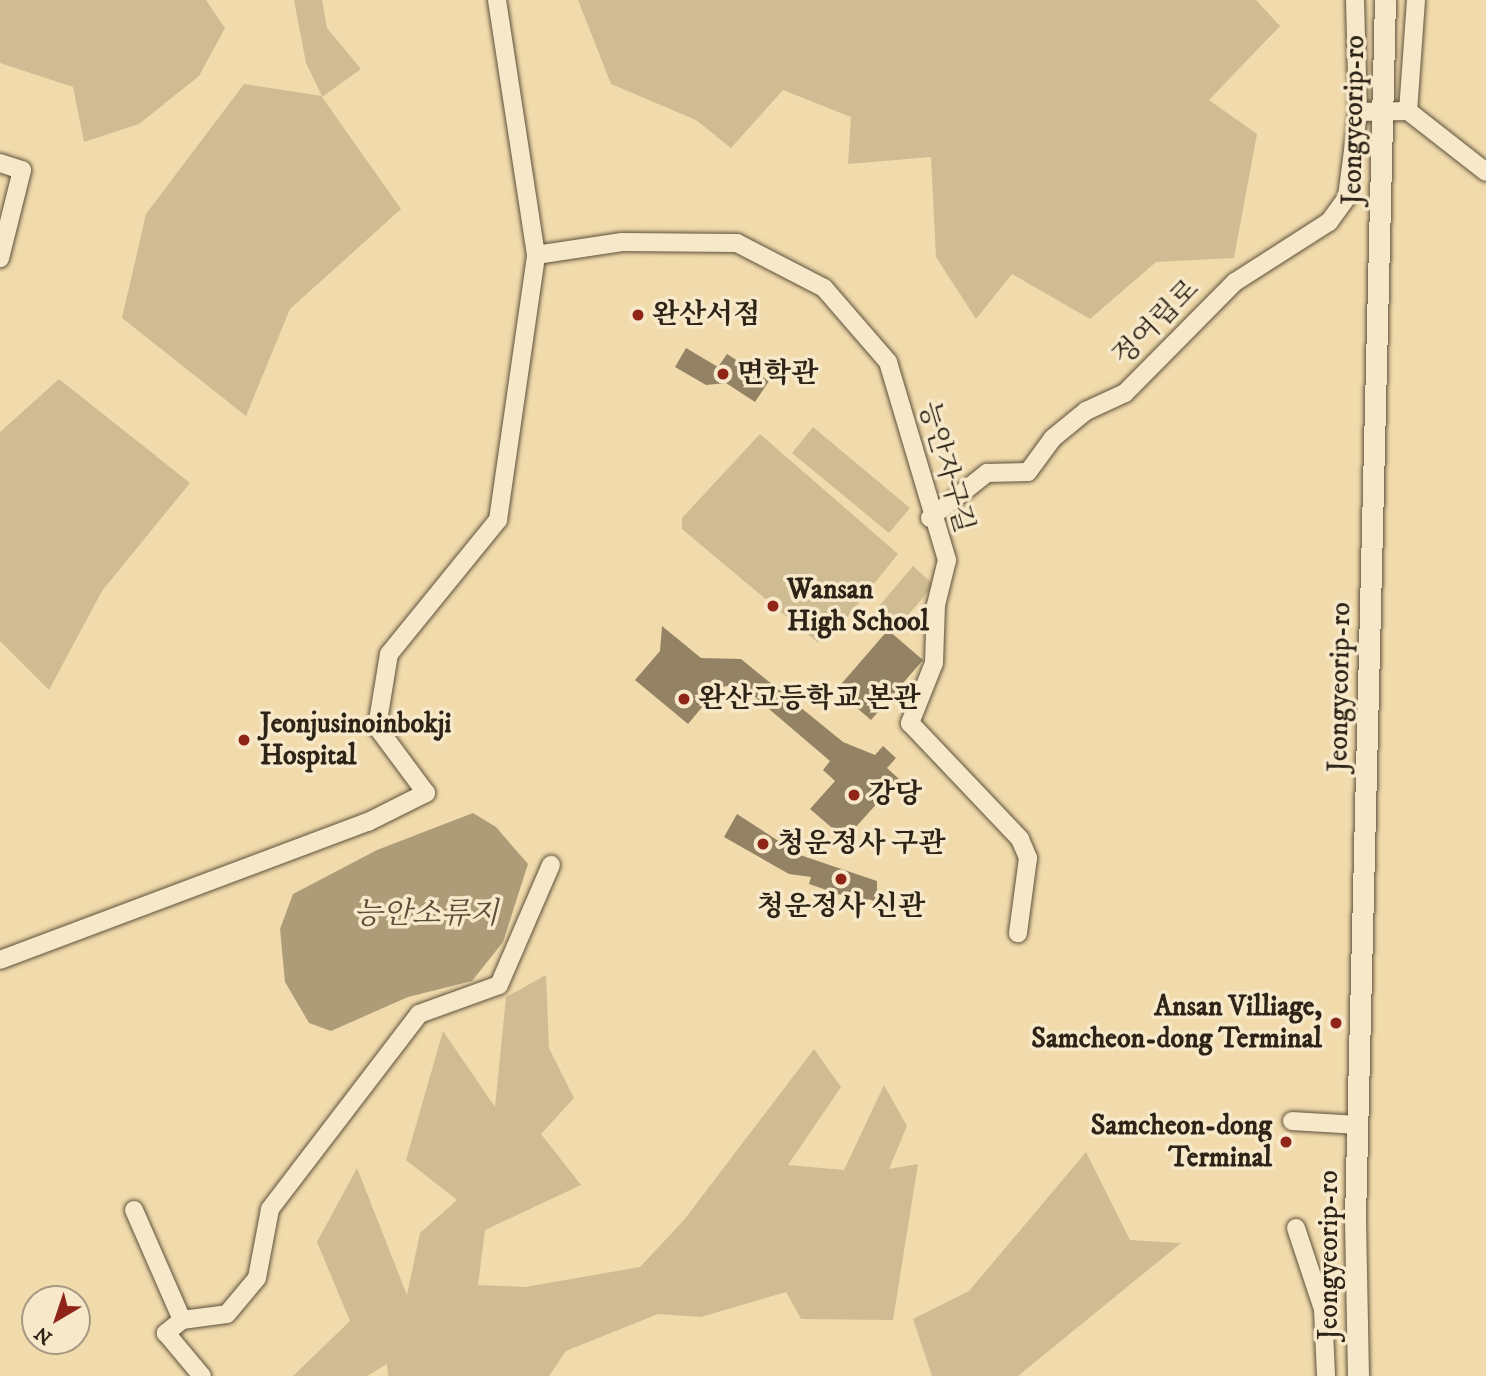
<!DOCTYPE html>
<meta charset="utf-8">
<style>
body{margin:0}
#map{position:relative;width:1486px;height:1376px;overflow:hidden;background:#f1dbac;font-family:"IM FELL DW Pica","Noto Serif KR",serif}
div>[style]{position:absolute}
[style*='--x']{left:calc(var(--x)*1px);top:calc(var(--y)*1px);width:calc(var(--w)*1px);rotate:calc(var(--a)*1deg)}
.green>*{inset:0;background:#d0bc93}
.water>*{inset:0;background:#ae9c79}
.building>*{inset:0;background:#938364}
.roads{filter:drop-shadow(0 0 2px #5e513c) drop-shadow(0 0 2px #5e513c)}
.minor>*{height:18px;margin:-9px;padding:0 9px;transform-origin:9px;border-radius:9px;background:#f6e8c9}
.tertiary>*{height:21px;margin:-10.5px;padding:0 10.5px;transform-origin:10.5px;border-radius:10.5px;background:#f6e8c9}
.dots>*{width:19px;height:19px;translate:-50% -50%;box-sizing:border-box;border:4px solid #f6e8c9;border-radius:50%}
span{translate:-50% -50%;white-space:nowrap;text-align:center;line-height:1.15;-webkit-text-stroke:7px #f6e8c9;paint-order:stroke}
.street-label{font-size:28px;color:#2d2317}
.poi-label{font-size:28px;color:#2d2317;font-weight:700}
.left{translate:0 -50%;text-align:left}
.right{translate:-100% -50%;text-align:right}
.water-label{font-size:30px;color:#5a4d39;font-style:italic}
.north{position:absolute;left:21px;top:1285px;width:70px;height:70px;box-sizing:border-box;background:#f6e8c9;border:2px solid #a69982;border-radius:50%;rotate:219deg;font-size:19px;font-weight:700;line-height:28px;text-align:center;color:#2d2317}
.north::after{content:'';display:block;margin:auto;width:24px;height:32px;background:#8f2418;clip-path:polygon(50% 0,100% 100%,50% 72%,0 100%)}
</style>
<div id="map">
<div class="green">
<i style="clip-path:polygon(0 0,206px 0,225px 28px,199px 76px,139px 124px,84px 142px,73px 87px,0 63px)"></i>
<i style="clip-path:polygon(294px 0,322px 0,327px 28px,361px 69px,322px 97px,401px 209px,290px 309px,246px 416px,122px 318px,146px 214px,244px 84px,322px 96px,306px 63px)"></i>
<i style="clip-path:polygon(578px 0,1256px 0,1280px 26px,1209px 100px,1257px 134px,1234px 258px,1156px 262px,1090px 319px,1012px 274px,976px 319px,936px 257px,931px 157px,848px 164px,851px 117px,783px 90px,731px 148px,696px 120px,611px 84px)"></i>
<i style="clip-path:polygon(59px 379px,190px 483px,102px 591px,49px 690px,0 641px,0 432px)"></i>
<i style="clip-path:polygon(813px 427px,910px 508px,889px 533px,792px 453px)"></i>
<i style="clip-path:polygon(760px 434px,898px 554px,827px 642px,817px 642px,682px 529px,682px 518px)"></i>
<i style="clip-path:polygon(913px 566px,934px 585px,895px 630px,874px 612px)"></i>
<i style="clip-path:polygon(546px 975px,549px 1048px,574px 1098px,541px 1134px,581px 1185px,485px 1230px,478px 1285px,525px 1287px,640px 1267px,684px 1220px,814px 1049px,841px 1087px,788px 1165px,844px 1170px,884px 1085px,907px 1126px,889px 1169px,918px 1164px,893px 1320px,801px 1319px,786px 1292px,701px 1317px,658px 1314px,566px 1351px,549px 1376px,388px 1376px,387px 1364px,367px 1376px,293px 1376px,350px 1321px,317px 1242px,357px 1168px,407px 1295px,420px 1233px,457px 1200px,406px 1160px,443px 1031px,495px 1107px,506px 997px)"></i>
<i style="clip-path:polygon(1086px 1152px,1130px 1240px,1181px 1243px,1018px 1376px,932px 1376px,913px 1319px,969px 1291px)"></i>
</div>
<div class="water">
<i style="clip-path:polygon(473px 813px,496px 827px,528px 864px,503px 942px,472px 981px,408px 997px,331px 1031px,309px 1023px,285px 982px,280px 929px,293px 894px,377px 850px)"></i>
</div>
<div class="building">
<i style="clip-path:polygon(686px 348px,718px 367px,727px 354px,769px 381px,755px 402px,726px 383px,706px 385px,675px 367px)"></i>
<i style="clip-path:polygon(662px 626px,701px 658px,741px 659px,843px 742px,875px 755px,883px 746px,896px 758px,887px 768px,899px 779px,845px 839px,810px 809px,835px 781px,823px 770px,830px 761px,741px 685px,719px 687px,688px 724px,635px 680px,660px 651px)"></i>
<i style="clip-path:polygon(888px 630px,923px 660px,871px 720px,836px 690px)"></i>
<i style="clip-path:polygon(737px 814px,800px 855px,877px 881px,877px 902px,868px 899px,867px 904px,809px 884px,811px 877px,789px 874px,724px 837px)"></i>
</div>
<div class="roads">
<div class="minor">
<i style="--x:1355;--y:0;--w:112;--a:88.5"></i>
<i style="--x:1358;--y:112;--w:50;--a:-1.1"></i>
<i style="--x:1416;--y:0;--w:111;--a:94.1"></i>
<i style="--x:1408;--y:111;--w:99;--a:38"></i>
<i style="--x:0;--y:163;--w:23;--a:18"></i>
<i style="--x:22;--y:170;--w:91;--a:104"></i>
<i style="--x:536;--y:255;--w:87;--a:-8.6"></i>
<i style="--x:622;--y:242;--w:115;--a:0.5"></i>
<i style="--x:737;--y:243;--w:98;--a:27.3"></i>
<i style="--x:824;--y:288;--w:98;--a:49.1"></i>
<i style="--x:888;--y:362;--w:207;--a:73.4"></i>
<i style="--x:947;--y:560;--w:46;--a:103.7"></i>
<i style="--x:936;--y:605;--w:58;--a:92"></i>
<i style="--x:934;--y:663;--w:65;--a:111.8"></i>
<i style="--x:910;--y:723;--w:160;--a:46.5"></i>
<i style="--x:1020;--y:839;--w:21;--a:67"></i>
<i style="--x:1028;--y:858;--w:76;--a:97.6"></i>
<i style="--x:930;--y:518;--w:73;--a:-38.3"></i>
<i style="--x:987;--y:473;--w:41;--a:-1.4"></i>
<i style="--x:1028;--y:472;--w:42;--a:-53.7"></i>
<i style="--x:1053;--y:438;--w:43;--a:-39.3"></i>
<i style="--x:1086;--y:411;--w:43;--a:-24.8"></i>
<i style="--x:1125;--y:393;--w:156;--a:-45.3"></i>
<i style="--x:1235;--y:282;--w:112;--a:-32.6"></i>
<i style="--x:1329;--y:222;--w:31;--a:-54"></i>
<i style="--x:1347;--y:197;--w:86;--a:-82.6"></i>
<i style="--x:0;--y:960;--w:393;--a:-20.6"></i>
<i style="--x:368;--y:822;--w:65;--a:-26.6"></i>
<i style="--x:426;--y:793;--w:82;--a:-126.6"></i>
<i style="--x:377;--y:727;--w:74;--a:-80.7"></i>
<i style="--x:389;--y:654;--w:173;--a:-50.9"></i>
<i style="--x:498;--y:520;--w:268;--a:-81.8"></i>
<i style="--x:536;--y:255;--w:258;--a:-98.7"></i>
<i style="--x:1292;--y:1121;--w:66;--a:3.5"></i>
<i style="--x:134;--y:1210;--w:120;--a:66.4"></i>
<i style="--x:182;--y:1320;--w:45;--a:-7.6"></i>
<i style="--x:227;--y:1314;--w:47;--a:-50.2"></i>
<i style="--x:257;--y:1278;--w:70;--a:-79.3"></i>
<i style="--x:270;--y:1209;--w:245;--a:-52.6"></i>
<i style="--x:419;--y:1014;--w:85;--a:-19.9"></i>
<i style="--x:499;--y:985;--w:131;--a:-66.6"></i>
<i style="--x:1296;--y:1228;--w:85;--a:71.6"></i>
<i style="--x:1323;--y:1309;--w:67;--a:87.4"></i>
<i style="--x:182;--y:1320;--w:21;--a:141"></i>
<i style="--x:166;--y:1333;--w:56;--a:50.1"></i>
</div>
<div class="tertiary">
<i style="--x:1358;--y:1376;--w:158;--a:-91.1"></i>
<i style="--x:1355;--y:1218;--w:1218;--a:-88.59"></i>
</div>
</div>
<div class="dots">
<i style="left:638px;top:315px;background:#8f2418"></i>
<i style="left:723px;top:374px;background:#8f2418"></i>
<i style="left:773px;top:606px;background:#8f2418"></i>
<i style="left:684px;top:699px;background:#8f2418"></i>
<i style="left:244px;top:740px;background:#8f2418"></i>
<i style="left:854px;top:795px;background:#8f2418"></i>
<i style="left:763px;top:844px;background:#8f2418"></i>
<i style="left:841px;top:879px;background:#8f2418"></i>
<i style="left:1336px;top:1023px;background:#8f2418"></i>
<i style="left:1286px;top:1142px;background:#8f2418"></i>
</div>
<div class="street-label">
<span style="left:1354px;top:120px;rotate:-89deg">Jeongyeorip-ro</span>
<span style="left:1156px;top:323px;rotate:-45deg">정여립로</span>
<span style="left:946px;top:467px;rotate:74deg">능안자구길</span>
<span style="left:1340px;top:687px;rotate:-89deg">Jeongyeorip-ro</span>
<span style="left:1329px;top:1255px;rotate:-90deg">Jeongyeorip-ro</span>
</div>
<div class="poi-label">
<span class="left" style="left:652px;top:315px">완산서점</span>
<span class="left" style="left:737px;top:374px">면학관</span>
<span class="left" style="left:787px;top:606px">Wansan<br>High School</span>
<span class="left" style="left:698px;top:699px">완산고등학교 본관</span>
<span class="left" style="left:260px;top:740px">Jeonjusinoinbokji<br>Hospital</span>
<span class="left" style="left:868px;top:795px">강당</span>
<span class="left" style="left:777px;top:844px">청운정사 구관</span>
<span style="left:841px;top:907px">청운정사 신관</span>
<span class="right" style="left:1322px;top:1023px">Ansan Villiage,<br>Samcheon-dong Terminal</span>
<span class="right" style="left:1272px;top:1142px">Samcheon-dong<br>Terminal</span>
</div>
<div class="water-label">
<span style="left:426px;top:915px">능안소류지</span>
</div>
<div class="north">N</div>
</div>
